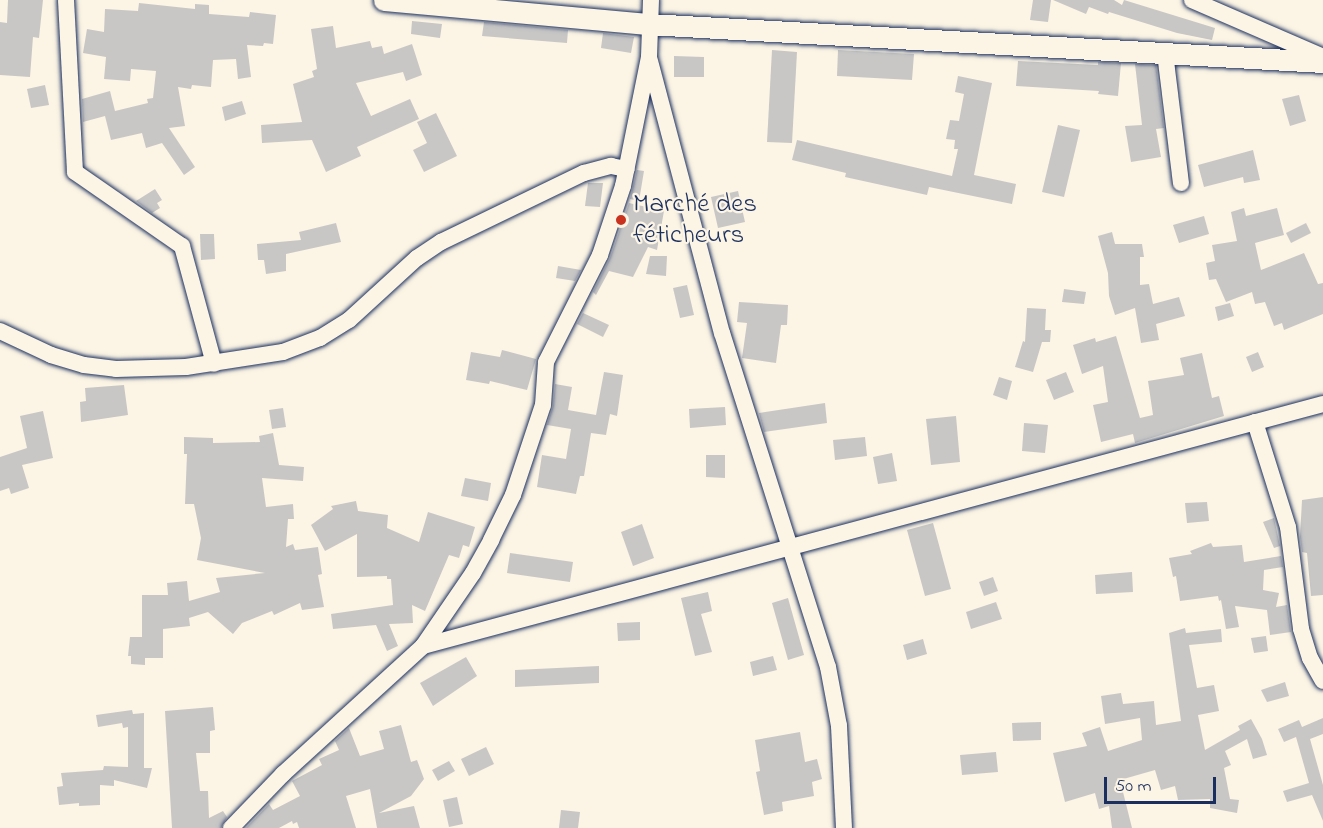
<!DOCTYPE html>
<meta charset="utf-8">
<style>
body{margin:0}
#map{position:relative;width:1323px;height:828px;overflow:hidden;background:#fcf5e5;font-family:"Indie Flower",sans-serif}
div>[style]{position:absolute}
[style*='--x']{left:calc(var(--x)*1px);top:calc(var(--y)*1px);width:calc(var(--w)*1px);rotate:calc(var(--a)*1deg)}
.building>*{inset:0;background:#c8c7c6}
.roads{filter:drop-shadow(0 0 2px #1b2f5e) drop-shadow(0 0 2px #1b2f5e)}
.minor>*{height:16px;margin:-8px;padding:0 8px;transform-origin:8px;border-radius:8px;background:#fcf5e5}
.tertiary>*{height:21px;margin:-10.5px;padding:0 10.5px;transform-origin:10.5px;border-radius:10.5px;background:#fcf5e5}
.dots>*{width:16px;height:16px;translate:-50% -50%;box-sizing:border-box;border:3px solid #fcf5e5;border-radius:50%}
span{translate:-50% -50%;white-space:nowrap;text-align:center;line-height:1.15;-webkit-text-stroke:4.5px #fcf5e5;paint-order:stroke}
.poi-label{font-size:27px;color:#1b2f5e}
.left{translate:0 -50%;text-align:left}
.scale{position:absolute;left:1104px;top:777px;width:112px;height:27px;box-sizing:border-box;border:3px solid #1b2f5e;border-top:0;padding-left:8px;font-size:18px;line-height:21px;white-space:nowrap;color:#1b2f5e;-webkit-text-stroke:4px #fcf5e5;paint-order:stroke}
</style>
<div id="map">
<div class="building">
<i style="clip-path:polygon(8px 0,43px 0,39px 38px,33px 37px,30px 77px,0 75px,0 22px,7px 23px)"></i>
<i style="clip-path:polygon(1033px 0,1051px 0,1048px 22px,1030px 20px)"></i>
<i style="clip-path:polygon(1053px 0,1114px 0,1122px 5px,1124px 0,1215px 28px,1212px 40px,1177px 33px,1109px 12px,1108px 14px,1089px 7px,1086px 14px)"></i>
<i style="clip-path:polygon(139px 3px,195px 9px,195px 4px,209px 5px,209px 14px,249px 17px,250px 12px,276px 15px,273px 44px,264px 43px,263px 46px,247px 45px,251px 77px,238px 79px,236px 59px,213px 60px,211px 87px,192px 85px,191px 89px,178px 87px,185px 126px,169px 128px,195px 167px,184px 175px,162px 143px,146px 148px,142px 133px,111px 140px,105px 116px,83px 122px,82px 99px,110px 91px,115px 111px,148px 103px,147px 99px,153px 98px,156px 71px,131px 69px,130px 81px,104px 79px,106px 57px,83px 53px,87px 29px,104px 32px,105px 9px,138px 11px)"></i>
<i style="clip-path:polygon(412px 21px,442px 24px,440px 38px,411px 34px)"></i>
<i style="clip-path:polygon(484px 22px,568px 30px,567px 43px,482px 36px)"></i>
<i style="clip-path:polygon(333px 26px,336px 48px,370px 41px,372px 48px,382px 46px,384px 54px,412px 44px,422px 75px,406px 81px,403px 72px,356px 83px,371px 116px,410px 99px,419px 119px,357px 147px,361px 156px,326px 172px,312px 140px,262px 143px,261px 125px,302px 122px,293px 84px,314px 77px,312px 71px,317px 69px,311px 29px)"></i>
<i style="clip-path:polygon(603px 33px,634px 37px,631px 53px,601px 48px)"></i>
<i style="clip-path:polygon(772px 50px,797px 52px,792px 143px,767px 142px)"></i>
<i style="clip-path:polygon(838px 50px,914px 54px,912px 80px,837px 76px)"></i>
<i style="clip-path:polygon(674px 56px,704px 57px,704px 77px,674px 77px)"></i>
<i style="clip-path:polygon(1018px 61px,1098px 65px,1098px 62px,1121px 63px,1118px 96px,1098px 94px,1099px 91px,1016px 86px)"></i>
<i style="clip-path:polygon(1135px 64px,1156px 65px,1164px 128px,1156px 129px,1161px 157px,1131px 162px,1125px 126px,1142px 125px)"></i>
<i style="clip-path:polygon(958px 76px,992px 83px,974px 175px,1016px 184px,1012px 204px,929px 187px,927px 195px,845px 177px,846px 173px,792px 160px,797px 140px,952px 176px,958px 149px,954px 149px,955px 140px,946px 139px,950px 120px,959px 121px,964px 94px,955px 92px)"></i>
<i style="clip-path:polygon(45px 85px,49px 105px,31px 108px,27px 89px)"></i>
<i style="clip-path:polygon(1299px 95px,1306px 121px,1290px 126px,1282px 99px)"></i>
<i style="clip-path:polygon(242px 101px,246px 114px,225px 121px,222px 107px)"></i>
<i style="clip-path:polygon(436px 113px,457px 156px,424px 172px,413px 150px,427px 143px,417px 122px)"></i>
<i style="clip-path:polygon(1058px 125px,1080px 130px,1064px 197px,1042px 192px)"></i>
<i style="clip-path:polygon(1253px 150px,1260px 180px,1244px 183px,1243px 177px,1204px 187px,1198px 165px)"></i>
<i style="clip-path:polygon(637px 170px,644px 171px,639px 201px,630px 199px)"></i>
<i style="clip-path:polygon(588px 183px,603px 183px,600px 207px,585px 206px)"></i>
<i style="clip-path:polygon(155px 189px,162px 200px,157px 203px,160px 208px,152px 213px,136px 201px)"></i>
<i style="clip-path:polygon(738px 191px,745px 222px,718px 228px,711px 197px)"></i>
<i style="clip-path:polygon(629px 203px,664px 211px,657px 250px,648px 247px,633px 277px,609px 271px,596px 295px,593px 292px,610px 258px)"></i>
<i style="clip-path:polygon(1244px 208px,1246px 216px,1277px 208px,1284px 235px,1255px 243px,1261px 270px,1304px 253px,1318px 284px,1323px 283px,1323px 314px,1284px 330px,1282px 323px,1274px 326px,1265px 302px,1255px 304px,1252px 292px,1226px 302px,1216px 279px,1209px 280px,1206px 263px,1215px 261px,1212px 245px,1237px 241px,1231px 212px)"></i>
<i style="clip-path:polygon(1204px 216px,1209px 234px,1179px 243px,1173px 225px)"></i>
<i style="clip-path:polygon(336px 223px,341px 242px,286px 254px,286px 271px,266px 274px,264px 260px,258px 260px,257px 244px,301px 240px,299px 232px)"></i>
<i style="clip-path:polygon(1306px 223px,1311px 233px,1291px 243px,1286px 233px)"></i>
<i style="clip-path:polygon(1112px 232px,1115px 244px,1142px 244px,1144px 257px,1140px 257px,1140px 285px,1149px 284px,1153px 304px,1179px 297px,1185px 316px,1156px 324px,1159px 340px,1141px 343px,1135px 308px,1115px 315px,1109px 296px,1108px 273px,1098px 236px)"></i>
<i style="clip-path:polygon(200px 234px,214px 234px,215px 259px,201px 260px)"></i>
<i style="clip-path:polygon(650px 256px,667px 256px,666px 276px,646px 274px)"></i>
<i style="clip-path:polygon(558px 266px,581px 270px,575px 281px,556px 278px)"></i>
<i style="clip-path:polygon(687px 285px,694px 315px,680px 318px,673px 288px)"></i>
<i style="clip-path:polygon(1064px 289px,1086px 292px,1084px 304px,1062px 302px)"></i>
<i style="clip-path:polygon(739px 302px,788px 305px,787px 325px,781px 325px,776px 363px,742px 358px,747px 323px,737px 322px)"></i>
<i style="clip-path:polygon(1230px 303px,1234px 316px,1218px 321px,1215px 307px)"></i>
<i style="clip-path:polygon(1027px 308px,1046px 309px,1045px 330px,1051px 330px,1050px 342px,1042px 342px,1033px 372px,1015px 367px,1023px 341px,1025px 342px)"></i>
<i style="clip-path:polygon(583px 313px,609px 325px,603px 337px,577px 324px)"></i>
<i style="clip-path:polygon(1116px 336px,1140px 418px,1153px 415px,1148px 381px,1184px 375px,1180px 358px,1202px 353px,1212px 398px,1219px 396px,1224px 416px,1135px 443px,1133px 434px,1101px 442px,1093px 405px,1108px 402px,1103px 366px,1082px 374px,1073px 345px,1095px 338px,1096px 342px)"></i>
<i style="clip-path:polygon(502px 350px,536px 359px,527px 390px,490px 381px,489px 384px,466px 380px,471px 352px,500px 357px)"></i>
<i style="clip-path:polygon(1258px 352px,1264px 367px,1252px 372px,1246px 357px)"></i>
<i style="clip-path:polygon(604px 372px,623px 375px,617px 416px,610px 414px,606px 435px,591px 433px,584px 476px,580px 476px,576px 494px,537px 487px,542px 455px,566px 459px,571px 429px,547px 425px,553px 406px,555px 384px,572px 387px,568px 410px,596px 415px)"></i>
<i style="clip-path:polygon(1066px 372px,1074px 392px,1054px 400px,1046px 380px)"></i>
<i style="clip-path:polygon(999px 377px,1012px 381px,1007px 400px,993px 395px)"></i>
<i style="clip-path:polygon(124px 385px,128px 415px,81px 422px,80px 402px,86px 401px,85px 388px)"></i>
<i style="clip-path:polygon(825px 403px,827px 423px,764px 432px,759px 413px)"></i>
<i style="clip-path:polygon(725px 407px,726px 425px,690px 428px,689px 409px)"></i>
<i style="clip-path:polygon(283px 408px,286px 427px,272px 429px,269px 410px)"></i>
<i style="clip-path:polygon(43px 411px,53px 458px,22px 465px,29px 488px,11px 494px,9px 488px,0 491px,0 457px,27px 448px,20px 416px)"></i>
<i style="clip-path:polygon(956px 416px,960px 462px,931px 465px,926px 419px)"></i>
<i style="clip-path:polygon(1024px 423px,1048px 425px,1045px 453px,1022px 451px)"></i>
<i style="clip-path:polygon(273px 433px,279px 465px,304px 467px,303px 481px,262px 478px,266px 507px,293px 504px,294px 519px,288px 519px,286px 547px,293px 544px,295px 550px,318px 547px,322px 574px,318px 575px,324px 607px,302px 610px,300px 603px,274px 615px,272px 611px,242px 623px,233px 634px,208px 612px,189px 618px,190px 626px,163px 629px,163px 658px,145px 658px,145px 665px,131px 664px,131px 656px,128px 656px,130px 637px,142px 637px,142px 595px,168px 595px,167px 583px,187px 581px,189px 601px,220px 592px,216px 578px,265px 573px,197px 560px,201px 538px,194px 504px,185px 504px,187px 454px,184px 454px,184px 437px,213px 438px,213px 443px,260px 442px,259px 436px)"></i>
<i style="clip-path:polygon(865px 437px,867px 456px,835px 460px,833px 440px)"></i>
<i style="clip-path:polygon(892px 453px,897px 481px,878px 484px,873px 457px)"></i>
<i style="clip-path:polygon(706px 455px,725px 455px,725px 478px,706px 477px)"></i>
<i style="clip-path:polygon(465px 478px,491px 483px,488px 501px,461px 496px)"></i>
<i style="clip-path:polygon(1323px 497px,1323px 595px,1311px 596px,1307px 553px,1302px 552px,1300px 537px,1302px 500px)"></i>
<i style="clip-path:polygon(356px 501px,358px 511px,388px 515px,387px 528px,419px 542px,428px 512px,475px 527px,469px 547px,463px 545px,459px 558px,449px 555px,425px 611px,412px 605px,413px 623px,389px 624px,398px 646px,387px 651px,376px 625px,333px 629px,331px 614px,393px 605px,391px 579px,387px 579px,387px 576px,357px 577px,357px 534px,325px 551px,311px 525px,333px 509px,331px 506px)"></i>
<i style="clip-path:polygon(1207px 502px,1209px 521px,1187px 523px,1185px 503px)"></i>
<i style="clip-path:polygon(1274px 518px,1280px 546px,1274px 548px,1263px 522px)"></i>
<i style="clip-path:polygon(933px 523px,951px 589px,925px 596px,907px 530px)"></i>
<i style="clip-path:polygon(642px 524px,654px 558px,633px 566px,621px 532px)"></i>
<i style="clip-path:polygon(1211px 543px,1213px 547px,1242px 545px,1244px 562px,1281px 556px,1283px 567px,1264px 570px,1263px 590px,1279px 593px,1276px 607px,1287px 605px,1291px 632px,1270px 635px,1267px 610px,1235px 606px,1239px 627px,1226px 629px,1221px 600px,1219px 601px,1218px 596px,1180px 601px,1176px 576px,1173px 577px,1169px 558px,1192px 554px,1190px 551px)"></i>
<i style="clip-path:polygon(510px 553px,573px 562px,570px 582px,507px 573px)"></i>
<i style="clip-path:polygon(1132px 572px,1133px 592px,1096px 594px,1095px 575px)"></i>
<i style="clip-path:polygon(993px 577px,998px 591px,984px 596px,979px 582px)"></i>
<i style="clip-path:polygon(708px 592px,712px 611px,701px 614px,712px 652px,695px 656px,681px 598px)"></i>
<i style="clip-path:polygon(788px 598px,804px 655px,788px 660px,772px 603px)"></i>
<i style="clip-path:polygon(996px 602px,1002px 619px,971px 629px,966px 612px)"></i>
<i style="clip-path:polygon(640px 622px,640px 640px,618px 641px,617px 623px)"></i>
<i style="clip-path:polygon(1185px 628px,1186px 633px,1221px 629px,1222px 642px,1189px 645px,1197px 688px,1214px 685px,1219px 711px,1198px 715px,1205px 750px,1240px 730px,1238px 726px,1251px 719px,1262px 739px,1267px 755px,1253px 759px,1247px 739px,1225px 751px,1231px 765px,1224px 768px,1230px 799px,1239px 800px,1237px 813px,1210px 808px,1210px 799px,1178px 800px,1175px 786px,1161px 790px,1155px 770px,1120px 780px,1132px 828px,1112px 828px,1109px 806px,1099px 809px,1095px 793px,1065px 802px,1053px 753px,1087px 746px,1082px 733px,1100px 727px,1108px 751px,1142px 740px,1140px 718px,1105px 724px,1101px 696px,1121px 693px,1123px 704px,1154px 701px,1156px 725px,1181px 721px,1169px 633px)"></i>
<i style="clip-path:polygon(1266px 636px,1268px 651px,1254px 653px,1251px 638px)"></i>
<i style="clip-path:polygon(923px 639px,927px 654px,907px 660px,903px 645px)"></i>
<i style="clip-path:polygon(773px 656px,777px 670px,753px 676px,750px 662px)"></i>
<i style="clip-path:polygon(466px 657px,477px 676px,433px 706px,420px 683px)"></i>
<i style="clip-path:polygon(599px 666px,599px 683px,515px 687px,515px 670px)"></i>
<i style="clip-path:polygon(1285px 682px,1289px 696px,1267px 702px,1261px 690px)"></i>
<i style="clip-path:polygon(213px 707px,215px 730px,210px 731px,210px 753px,196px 753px,200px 791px,208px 791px,209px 818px,223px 811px,227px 817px,221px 828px,172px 828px,165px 711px)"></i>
<i style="clip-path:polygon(132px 710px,133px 714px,144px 713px,144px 768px,152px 768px,147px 788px,114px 780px,114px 786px,100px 785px,100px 805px,79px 806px,79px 803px,59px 805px,57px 787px,63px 786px,61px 773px,103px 770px,104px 766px,128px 767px,128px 727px,123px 728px,122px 723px,98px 727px,96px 715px)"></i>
<i style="clip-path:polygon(1323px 718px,1323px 734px,1310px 739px,1323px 785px,1323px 821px,1312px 795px,1287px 802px,1283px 791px,1309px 783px,1296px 737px,1284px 742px,1278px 729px,1299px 720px,1302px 727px)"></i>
<i style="clip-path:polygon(1041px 722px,1041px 740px,1013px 741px,1012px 723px)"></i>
<i style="clip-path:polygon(401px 725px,411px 762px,417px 760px,424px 779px,411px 796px,379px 813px,414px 806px,420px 828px,377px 828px,370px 789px,346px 796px,356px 828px,299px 828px,297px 822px,293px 824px,292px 821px,279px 828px,246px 828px,269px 804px,273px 810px,300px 796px,292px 781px,322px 765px,319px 759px,339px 750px,335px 741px,349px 728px,360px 756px,384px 749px,379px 731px)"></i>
<i style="clip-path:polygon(800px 732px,805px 762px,817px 759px,822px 779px,812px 782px,814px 796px,782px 802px,783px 811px,764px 815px,756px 772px,760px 771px,755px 740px)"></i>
<i style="clip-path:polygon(486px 747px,494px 764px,469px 776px,461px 759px)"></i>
<i style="clip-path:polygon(996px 752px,998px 772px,962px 775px,960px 755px)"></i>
<i style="clip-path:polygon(449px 761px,455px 771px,438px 781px,432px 770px)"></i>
<i style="clip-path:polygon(457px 797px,463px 824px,449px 827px,443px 800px)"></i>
<i style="clip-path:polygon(561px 810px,580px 812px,578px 828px,559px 828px)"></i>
</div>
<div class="roads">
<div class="minor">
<i style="--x:66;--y:0;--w:172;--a:87"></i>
<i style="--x:75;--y:172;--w:130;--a:34.7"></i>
<i style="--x:182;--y:246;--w:122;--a:74.8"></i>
<i style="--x:1192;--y:0;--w:143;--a:23.5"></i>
<i style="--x:1165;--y:53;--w:131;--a:83"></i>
<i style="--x:650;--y:61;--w:281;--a:75.2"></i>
<i style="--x:722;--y:333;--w:350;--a:72.4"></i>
<i style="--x:828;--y:667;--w:60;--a:79.4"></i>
<i style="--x:839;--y:726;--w:102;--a:87.2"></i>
<i style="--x:0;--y:331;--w:56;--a:25.2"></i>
<i style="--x:51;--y:355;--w:34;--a:17"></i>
<i style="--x:84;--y:365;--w:32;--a:7"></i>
<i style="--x:116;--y:369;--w:70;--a:-1.6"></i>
<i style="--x:186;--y:367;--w:98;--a:-8.8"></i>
<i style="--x:283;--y:352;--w:40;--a:-21"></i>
<i style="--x:320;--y:338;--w:34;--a:-32"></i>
<i style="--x:349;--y:320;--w:92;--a:-42.4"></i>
<i style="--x:417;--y:258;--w:29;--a:-34"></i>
<i style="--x:441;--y:242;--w:159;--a:-25.8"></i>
<i style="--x:584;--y:173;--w:28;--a:-15"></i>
<i style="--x:611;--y:166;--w:16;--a:11"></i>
<i style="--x:1255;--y:422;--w:110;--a:72.6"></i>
<i style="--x:1288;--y:527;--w:103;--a:82.7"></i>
<i style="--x:1301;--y:629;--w:30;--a:73"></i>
<i style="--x:1310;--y:658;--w:26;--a:61"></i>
<i style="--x:423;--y:646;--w:932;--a:-15.05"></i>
<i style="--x:231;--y:828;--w:75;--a:-46.1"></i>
<i style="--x:283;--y:774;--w:190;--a:-42.4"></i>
<i style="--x:423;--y:646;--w:88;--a:-55.6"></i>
<i style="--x:473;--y:573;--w:38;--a:-61"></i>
<i style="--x:491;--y:540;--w:50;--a:-63.9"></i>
<i style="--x:513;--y:495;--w:95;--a:-71.6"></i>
<i style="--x:543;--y:405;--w:43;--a:-86"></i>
<i style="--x:546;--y:362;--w:120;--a:-63.2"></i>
<i style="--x:600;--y:255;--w:73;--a:-71.6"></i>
<i style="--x:623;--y:186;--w:132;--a:-78.6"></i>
<i style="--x:649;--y:57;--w:57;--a:-88"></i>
</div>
<div class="tertiary">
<i style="--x:384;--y:0;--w:265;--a:5.2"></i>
<i style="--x:648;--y:24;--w:676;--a:3.22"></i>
</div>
</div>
<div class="dots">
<i style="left:621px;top:220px;background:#c8321e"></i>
</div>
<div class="poi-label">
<span class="left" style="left:633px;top:220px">Marché des<br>féticheurs</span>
</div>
<div class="scale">50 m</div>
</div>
